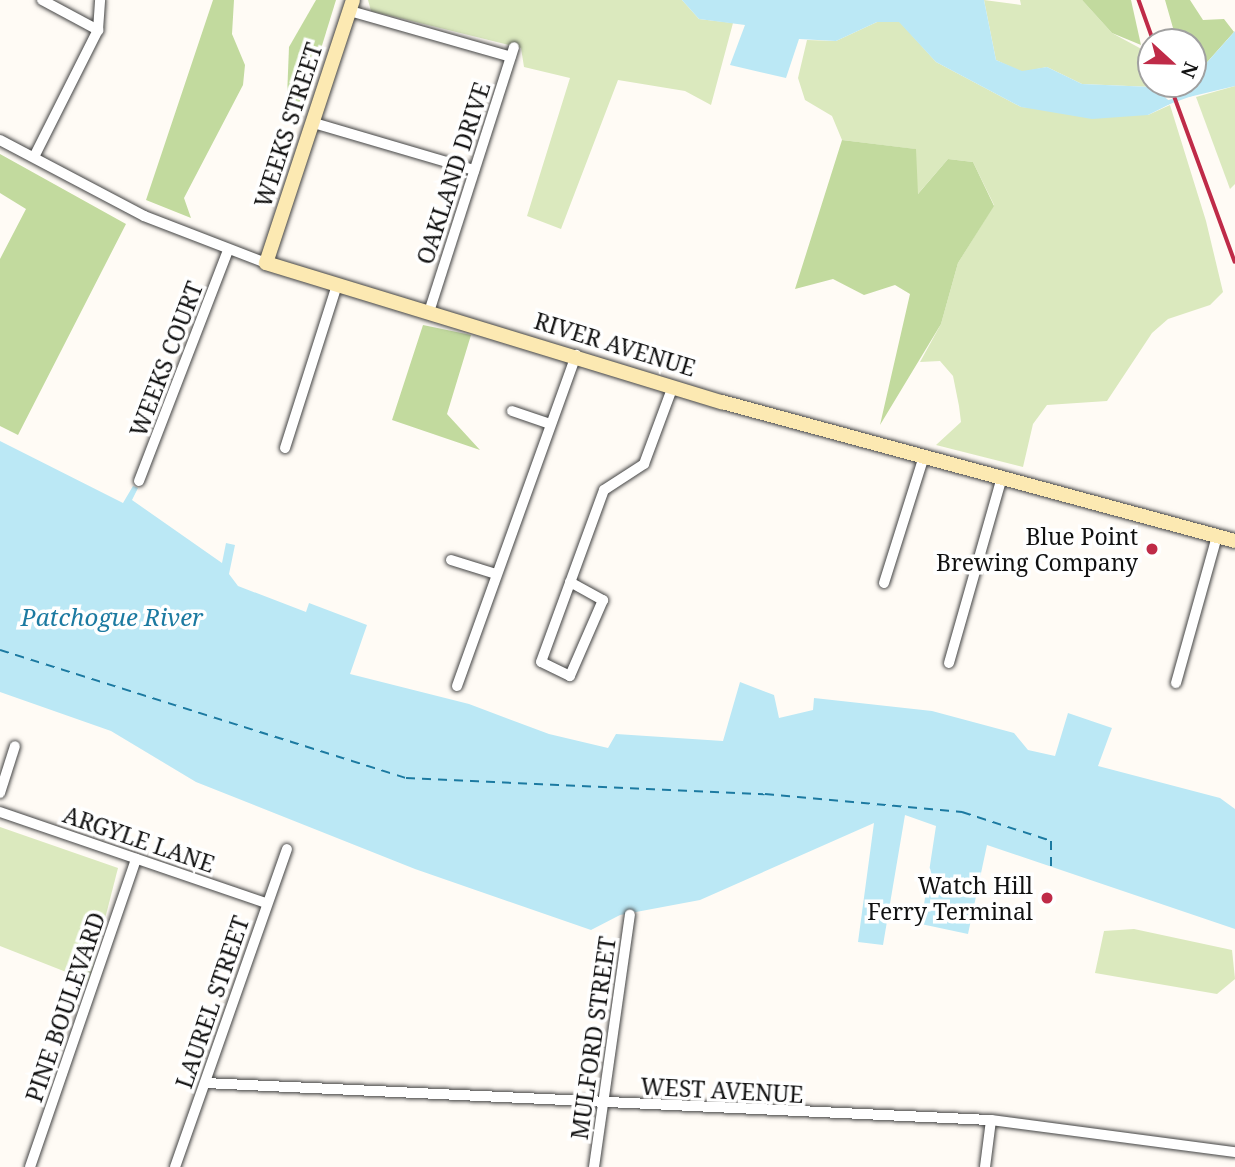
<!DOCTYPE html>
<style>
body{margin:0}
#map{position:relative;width:1235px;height:1167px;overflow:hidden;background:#fffbf5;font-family:"Noto Serif",serif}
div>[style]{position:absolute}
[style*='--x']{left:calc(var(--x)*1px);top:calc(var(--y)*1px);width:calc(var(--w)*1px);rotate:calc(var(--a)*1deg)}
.green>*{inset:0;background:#dbe9be}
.forest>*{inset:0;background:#c2da9e}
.water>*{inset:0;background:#bbe8f5}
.stream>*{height:3.5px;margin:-1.75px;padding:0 1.75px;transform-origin:1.75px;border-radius:1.75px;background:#bbe8f5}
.ferry>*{height:2px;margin-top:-1px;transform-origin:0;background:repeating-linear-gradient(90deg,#1c7aa1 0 9px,transparent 0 16px)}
.roads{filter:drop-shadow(0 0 2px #444) drop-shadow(0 0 2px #444)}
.minor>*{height:10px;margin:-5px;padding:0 5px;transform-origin:5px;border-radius:5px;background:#fff}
.secondary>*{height:14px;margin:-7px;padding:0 7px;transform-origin:7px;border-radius:7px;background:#fce9b2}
.rail>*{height:3.5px;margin:-1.75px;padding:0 1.75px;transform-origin:1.75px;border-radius:1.75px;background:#bf2b48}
.dots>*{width:19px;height:19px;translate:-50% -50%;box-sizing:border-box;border:4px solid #fff;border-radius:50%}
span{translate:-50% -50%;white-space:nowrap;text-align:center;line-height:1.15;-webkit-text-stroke:7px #fff;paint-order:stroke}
.street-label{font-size:23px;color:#111}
.poi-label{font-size:23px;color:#111}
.right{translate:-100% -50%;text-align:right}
.water-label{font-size:24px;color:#1c7aa1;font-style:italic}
.north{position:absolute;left:1137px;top:28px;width:70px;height:70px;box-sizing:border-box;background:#fff;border:2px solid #a0a0a0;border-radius:50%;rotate:112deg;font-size:19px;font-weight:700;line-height:28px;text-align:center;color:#111}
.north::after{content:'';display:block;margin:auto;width:24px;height:32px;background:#bf2b48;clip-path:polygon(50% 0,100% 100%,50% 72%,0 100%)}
</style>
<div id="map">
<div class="green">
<i style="clip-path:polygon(368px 0,682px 0,699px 19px,733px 23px,711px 105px,685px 91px,618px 80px,561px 229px,527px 216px,570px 78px,524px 67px,521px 48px,371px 11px)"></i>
<i style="clip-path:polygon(984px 0,1021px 5px,1020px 0,1082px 0,1112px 33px,1147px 52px,1151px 84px,1159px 84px,1164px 97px,1152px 87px,1082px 84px,1047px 67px,1022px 72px,996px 60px)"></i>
<i style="clip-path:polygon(899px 21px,936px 62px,1021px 107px,1148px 115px,1170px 105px,1206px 221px,1223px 292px,1210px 305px,1168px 319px,1152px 333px,1107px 401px,1047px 405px,1033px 424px,1023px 467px,936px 445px,961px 422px,959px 406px,953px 376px,940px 361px,920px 362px,941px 324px,958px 263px,994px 205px,973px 162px,948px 159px,917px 195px,915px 149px,842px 140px,832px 116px,805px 100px,798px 78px,807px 40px,836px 41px,877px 22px)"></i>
<i style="clip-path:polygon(1235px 86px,1235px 184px,1230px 189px,1196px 97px)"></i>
<i style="clip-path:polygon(0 827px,118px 868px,89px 981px,0 946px)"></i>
<i style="clip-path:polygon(1134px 929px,1232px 950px,1235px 979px,1217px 994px,1095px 973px,1104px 931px)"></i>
</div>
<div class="forest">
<i style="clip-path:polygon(213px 0,234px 0,232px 34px,245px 65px,243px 85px,184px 198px,191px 218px,146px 200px)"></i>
<i style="clip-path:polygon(316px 0,336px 0,304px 104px,294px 111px,287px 97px,289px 47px)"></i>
<i style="clip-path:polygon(1082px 0,1131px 0,1141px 45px,1112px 33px)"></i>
<i style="clip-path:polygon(1165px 0,1190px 0,1203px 20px,1224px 19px,1234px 32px,1193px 78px,1193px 42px,1177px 42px)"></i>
<i style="clip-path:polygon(842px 140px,916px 149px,918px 194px,948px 159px,973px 162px,994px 206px,958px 263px,941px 324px,880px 425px,910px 294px,895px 285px,864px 295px,833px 279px,795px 289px)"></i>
<i style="clip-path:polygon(0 154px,126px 224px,18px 435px,0 426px,0 259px,26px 209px,0 193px)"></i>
<i style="clip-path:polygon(423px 325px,471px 335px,447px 414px,480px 450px,392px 420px)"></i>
</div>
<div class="water">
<i style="clip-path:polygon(682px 0,984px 0,996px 60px,1022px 71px,1047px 67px,1082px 84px,1152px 87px,1172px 103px,1148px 115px,1092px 119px,1021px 107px,936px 62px,899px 22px,877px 22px,836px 41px,799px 39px,786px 78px,730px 65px,745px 25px,699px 19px)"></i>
<i style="clip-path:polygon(1235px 31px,1235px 86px,1189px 97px,1193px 78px)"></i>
<i style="clip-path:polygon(0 441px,123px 503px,133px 486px,138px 488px,132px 500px,222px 563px,226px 543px,235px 545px,229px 574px,238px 586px,306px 612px,309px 603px,367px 625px,350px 674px,469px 704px,549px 734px,608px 748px,616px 734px,723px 741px,740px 682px,774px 695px,779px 718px,813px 710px,814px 698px,932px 711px,1014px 733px,1028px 750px,1055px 756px,1068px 713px,1112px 728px,1098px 766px,1220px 798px,1235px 809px,1235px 929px,987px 845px,968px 934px,921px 924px,936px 826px,905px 815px,883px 945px,858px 942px,874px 823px,700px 900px,620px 915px,591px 930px,415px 869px,196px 782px,111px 731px,0 692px)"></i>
</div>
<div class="stream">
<i style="--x:1167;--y:103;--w:27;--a:-20"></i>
</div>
<div class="ferry">
<i style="--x:0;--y:650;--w:426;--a:17.5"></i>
<i style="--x:406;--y:778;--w:359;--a:2.6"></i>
<i style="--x:765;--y:794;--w:198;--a:5.2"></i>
<i style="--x:962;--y:812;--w:94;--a:18"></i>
<i style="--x:1051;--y:841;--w:26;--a:90"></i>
</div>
<div class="roads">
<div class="minor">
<i style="--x:42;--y:0;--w:64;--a:28.2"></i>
<i style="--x:350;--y:11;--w:167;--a:15.9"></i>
<i style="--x:314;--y:123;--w:167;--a:16.4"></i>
<i style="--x:0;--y:140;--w:163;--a:27.8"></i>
<i style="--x:144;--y:216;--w:131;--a:21.1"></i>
<i style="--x:34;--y:157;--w:142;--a:-63.3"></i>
<i style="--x:98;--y:30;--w:30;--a:-86"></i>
<i style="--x:429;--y:312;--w:278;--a:-72.2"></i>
<i style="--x:512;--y:411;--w:40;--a:18.9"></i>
<i style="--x:285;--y:448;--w:171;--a:-72.3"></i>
<i style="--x:139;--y:481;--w:248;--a:-68.9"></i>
<i style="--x:451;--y:560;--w:47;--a:17.3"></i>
<i style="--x:570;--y:582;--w:38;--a:29"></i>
<i style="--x:603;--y:600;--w:83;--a:113.5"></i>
<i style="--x:570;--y:676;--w:32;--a:-154"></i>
<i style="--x:541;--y:662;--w:183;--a:-69.9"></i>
<i style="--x:604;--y:490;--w:48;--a:-33"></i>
<i style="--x:644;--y:464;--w:83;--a:-69.6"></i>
<i style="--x:884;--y:583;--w:130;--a:-72.5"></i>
<i style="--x:949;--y:663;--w:190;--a:-74.1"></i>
<i style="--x:1176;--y:683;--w:153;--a:-74.4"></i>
<i style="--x:457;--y:686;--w:352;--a:-70.2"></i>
<i style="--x:0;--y:793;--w:49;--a:-72.3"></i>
<i style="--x:0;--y:812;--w:281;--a:18.9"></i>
<i style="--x:205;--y:1083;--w:787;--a:2.7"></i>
<i style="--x:991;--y:1120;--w:246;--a:7.5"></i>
<i style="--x:30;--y:1167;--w:326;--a:-71"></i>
<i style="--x:175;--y:1167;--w:337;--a:-70.6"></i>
<i style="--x:594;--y:1167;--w:255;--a:-81.9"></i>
<i style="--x:985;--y:1167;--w:47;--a:-82.7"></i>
</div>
<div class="secondary">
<i style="--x:353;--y:0;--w:277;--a:108.3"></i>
<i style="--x:266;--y:263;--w:477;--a:17"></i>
<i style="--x:722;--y:402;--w:531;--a:15.16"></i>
</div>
</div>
<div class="rail">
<i style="--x:1139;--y:0;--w:45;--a:70.3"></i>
<i style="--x:1170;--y:84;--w:189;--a:69.9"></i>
</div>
<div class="dots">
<i style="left:1152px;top:549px;background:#bf2b48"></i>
<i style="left:1047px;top:898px;background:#bf2b48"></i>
</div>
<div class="street-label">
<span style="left:288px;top:125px;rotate:-72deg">WEEKS STREET</span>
<span style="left:453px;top:173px;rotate:-72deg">OAKLAND DRIVE</span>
<span style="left:615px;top:344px;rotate:17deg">RIVER AVENUE</span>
<span style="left:166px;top:359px;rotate:-69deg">WEEKS COURT</span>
<span style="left:139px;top:839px;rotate:19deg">ARGYLE LANE</span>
<span style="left:212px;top:1002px;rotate:-71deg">LAUREL STREET</span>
<span style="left:65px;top:1007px;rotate:-71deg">PINE BOULEVARD</span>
<span style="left:593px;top:1038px;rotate:-82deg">MULFORD STREET</span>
<span style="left:722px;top:1090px;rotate:3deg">WEST AVENUE</span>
</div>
<div class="poi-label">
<span class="right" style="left:1138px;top:549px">Blue Point<br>Brewing Company</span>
<span class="right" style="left:1033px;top:898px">Watch Hill<br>Ferry Terminal</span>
</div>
<div class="water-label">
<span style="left:112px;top:617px">Patchogue River</span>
</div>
<div class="north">N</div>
</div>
